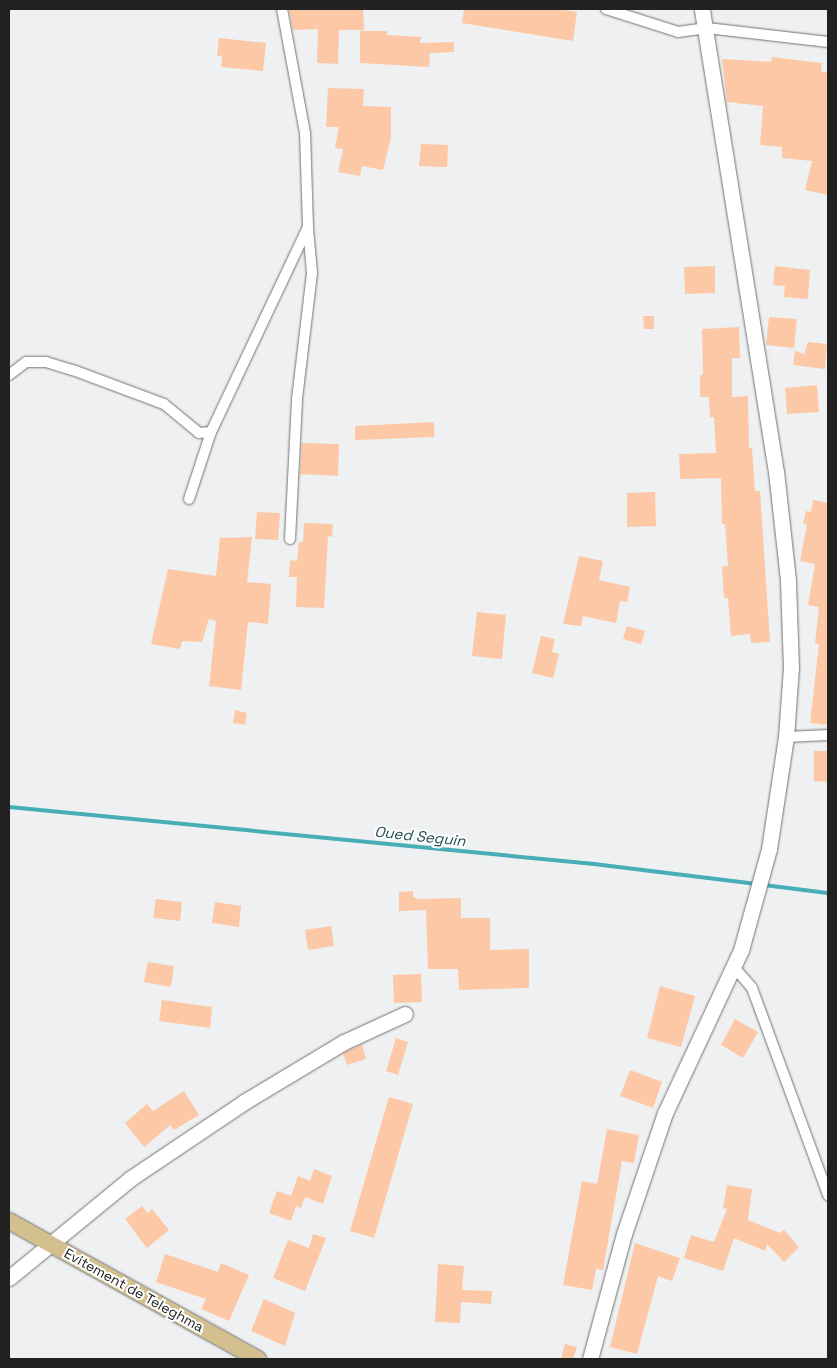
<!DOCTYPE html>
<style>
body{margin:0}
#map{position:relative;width:837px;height:1368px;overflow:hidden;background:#eff0f1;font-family:"Space Grotesk",sans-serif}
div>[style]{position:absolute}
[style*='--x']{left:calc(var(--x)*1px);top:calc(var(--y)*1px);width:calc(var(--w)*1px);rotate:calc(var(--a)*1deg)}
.stream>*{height:4px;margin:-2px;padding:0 2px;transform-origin:2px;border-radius:2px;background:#47adb6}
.building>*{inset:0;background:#fdc8a6}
.path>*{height:2.5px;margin-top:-1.25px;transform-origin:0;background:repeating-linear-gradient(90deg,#a7a7a8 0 1px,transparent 0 5px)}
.roads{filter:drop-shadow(0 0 1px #707172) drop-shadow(0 0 1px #707172)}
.street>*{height:10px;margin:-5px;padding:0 5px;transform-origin:5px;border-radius:5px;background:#fff}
.secondary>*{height:15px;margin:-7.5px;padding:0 7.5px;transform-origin:7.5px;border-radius:7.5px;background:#fff}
.primary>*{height:16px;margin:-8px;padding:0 8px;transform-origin:8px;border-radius:8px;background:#d4bf8e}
span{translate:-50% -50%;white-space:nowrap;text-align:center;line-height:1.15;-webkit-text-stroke:4px #fff;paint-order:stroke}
.street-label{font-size:14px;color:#212122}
.water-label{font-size:15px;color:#204d51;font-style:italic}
.frame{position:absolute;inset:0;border:10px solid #212122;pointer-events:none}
</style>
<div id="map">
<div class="stream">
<i style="--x:9;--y:807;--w:588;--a:5.57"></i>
<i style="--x:594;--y:864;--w:164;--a:7"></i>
<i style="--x:764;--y:885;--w:64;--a:7.1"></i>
</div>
<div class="building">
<i style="clip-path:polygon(289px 9px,363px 9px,364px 30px,339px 30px,338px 64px,317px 63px,318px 29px,293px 30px)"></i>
<i style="clip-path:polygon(464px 9px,557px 9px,577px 12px,573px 41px,462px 23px)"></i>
<i style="clip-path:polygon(360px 31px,387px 31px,387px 35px,421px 37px,420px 43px,454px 42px,454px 52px,430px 53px,429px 67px,360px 63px)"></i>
<i style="clip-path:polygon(219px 38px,266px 43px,263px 71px,221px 67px,222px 56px,217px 56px)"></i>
<i style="clip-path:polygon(772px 57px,822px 63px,821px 72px,828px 72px,828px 195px,805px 190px,812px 161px,782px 158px,782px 147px,760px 145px,763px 106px,727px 102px,722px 59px,771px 62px)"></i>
<i style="clip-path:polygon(328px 88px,364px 89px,363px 106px,391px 107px,391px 138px,383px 170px,362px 166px,360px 176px,338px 172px,343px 149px,335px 148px,339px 127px,326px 127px)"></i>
<i style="clip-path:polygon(421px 144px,448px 145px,447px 167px,419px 166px)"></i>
<i style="clip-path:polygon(715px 266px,715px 293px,685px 294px,684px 267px)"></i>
<i style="clip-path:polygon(775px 266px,810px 270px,808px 299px,784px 297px,785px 286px,773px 285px)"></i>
<i style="clip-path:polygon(643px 316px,654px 316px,654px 329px,644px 329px)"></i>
<i style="clip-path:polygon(769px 317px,797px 319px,794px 348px,766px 345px)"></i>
<i style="clip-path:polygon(739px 327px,740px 358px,732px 358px,732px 397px,748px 396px,749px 448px,752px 448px,755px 491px,760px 491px,770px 642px,751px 643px,750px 634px,731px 636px,728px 598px,724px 598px,722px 567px,728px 566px,725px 524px,722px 524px,721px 478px,680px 479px,679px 454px,716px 453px,714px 417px,710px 417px,709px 397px,700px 397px,700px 375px,703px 375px,702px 329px)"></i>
<i style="clip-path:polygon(808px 342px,827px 344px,825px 369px,793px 365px,795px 351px,804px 354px)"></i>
<i style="clip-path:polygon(817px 385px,819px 412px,787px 414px,785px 388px)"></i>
<i style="clip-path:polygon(434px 422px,434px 437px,355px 440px,355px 426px)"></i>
<i style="clip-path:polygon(302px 443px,339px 444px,338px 476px,300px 474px)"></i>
<i style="clip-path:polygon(655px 492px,656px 526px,627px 527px,627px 493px)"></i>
<i style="clip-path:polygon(813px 500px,828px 503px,828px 725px,810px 723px,819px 644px,815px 643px,819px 607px,808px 605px,815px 564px,800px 561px,807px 524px,803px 524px,806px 511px,811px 512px)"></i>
<i style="clip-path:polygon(257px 512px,280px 513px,278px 540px,255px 539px)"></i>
<i style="clip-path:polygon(304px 523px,333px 524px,332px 537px,328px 536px,324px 608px,296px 607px,297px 577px,289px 577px,290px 560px,297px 561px,299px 542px,303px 542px)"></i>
<i style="clip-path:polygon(252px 537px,247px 582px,271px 584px,268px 624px,248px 622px,241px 690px,209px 686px,216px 621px,209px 619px,202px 642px,182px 641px,180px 649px,151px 644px,168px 569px,216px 576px,220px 538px)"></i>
<i style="clip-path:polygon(579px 556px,603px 561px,599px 580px,630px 587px,627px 602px,620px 601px,616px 623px,583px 616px,581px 626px,563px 624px)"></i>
<i style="clip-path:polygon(477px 612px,506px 615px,502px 659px,472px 656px)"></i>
<i style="clip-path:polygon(627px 626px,645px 631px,641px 644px,623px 639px)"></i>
<i style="clip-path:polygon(541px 636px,555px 639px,552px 652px,559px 654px,553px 678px,532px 673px)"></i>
<i style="clip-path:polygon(235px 710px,247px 713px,245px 725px,233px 723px)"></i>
<i style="clip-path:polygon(814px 751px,828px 751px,828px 782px,814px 781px)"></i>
<i style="clip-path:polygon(413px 891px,413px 897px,419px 899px,461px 898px,461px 918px,490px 918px,490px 950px,529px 949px,529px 988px,459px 990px,458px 969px,428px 969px,426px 910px,399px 911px,399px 892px)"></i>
<i style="clip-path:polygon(156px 899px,182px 902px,180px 921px,153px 918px)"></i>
<i style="clip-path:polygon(215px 902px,241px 906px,239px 927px,212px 923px)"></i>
<i style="clip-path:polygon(331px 926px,334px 946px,308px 950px,305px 930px)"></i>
<i style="clip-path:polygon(148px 962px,174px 966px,171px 987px,144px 982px)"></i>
<i style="clip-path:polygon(421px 974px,422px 1002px,394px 1003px,393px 975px)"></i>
<i style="clip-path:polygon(660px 986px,695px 996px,681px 1047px,647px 1038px)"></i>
<i style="clip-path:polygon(162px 1000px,212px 1007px,210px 1028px,159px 1021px)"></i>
<i style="clip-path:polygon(735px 1019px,758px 1032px,743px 1058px,721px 1045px)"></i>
<i style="clip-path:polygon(396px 1038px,408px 1042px,398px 1075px,386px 1071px)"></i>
<i style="clip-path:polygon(362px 1044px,366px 1059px,347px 1065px,343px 1053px)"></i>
<i style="clip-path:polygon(630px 1070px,662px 1082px,653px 1108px,620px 1096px)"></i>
<i style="clip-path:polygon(184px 1091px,199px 1115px,174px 1130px,170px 1125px,144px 1147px,125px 1123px,147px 1104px,153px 1111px)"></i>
<i style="clip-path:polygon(389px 1097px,413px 1104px,374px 1238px,350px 1231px)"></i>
<i style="clip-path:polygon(607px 1129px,639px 1135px,634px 1163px,622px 1161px,603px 1270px,596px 1269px,592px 1290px,563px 1285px,582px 1181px,597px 1184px)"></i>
<i style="clip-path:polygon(314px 1169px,332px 1176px,323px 1204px,305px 1197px,301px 1208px,296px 1206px,291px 1221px,269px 1213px,277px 1191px,291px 1196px,298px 1176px,310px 1181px)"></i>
<i style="clip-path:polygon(727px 1185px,752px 1189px,748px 1220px,780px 1233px,784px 1230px,799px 1247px,784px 1262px,767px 1244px,765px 1251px,734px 1238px,723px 1271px,684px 1258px,691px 1235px,714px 1242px,727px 1209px,723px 1208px)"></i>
<i style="clip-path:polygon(142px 1206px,148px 1213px,152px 1209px,169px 1230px,147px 1248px,125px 1219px)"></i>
<i style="clip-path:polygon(313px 1234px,326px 1238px,305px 1291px,273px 1278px,288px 1240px,309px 1248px)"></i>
<i style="clip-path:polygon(635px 1243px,680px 1258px,672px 1281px,658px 1276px,637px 1354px,610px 1347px)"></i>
<i style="clip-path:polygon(165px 1254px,218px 1272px,221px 1263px,249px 1275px,229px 1321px,201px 1309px,206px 1299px,156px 1282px)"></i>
<i style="clip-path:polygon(438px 1264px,464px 1266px,462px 1290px,492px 1291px,491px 1304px,461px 1302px,460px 1323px,435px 1322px)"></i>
<i style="clip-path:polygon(264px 1299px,295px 1313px,285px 1346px,251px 1331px)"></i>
<i style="clip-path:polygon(565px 1344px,577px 1347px,573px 1359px,561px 1359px)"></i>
</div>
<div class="path">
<i style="--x:9;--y:19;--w:5;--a:53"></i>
</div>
<div class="roads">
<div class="street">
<i style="--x:606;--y:9;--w:76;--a:17.7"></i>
<i style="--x:678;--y:32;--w:29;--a:-8"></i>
<i style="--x:707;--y:28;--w:122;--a:6.6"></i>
<i style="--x:9;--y:375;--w:21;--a:-37"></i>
<i style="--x:26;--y:362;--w:20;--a:0"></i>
<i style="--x:46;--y:362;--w:28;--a:17"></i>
<i style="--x:73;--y:370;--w:97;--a:20.5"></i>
<i style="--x:164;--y:404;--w:45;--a:39.6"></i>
<i style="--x:199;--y:433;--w:12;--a:-5"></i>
<i style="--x:189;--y:499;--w:71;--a:-71.8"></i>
<i style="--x:211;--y:432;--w:227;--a:-64.7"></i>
<i style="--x:308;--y:227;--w:94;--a:-91.8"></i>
<i style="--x:305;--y:133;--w:126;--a:-100.5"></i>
<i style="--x:290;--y:539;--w:140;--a:-87.1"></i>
<i style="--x:297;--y:399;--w:127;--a:-83.2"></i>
<i style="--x:312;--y:273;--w:45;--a:-95.1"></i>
<i style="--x:786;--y:737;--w:42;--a:-2.7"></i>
<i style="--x:733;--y:966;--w:29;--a:49"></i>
<i style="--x:752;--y:988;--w:221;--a:69.8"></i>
</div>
<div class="secondary">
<i style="--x:9;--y:1278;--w:158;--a:-39.3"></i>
<i style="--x:131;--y:1178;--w:136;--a:-33.9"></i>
<i style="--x:244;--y:1102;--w:117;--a:-31"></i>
<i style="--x:344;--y:1042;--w:67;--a:-24.7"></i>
<i style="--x:590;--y:1359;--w:130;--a:-74.8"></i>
<i style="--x:624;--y:1234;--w:128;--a:-71.3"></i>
<i style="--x:665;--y:1113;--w:180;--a:-65"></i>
<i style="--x:741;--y:950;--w:105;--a:-74.5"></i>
<i style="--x:769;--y:849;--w:113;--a:-81.4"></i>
<i style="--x:786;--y:737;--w:69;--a:-85.9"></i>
<i style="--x:791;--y:668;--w:88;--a:-92"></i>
<i style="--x:788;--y:580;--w:109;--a:-96.3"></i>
<i style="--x:776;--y:472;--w:469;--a:-99.1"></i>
</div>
<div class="primary">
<i style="--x:9;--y:1221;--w:285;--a:29"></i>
</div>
</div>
<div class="street-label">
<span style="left:134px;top:1290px;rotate:29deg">Evitement de Teleghma</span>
</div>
<div class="water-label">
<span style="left:420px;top:836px;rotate:6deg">Oued Seguin</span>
</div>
<div class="frame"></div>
</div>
